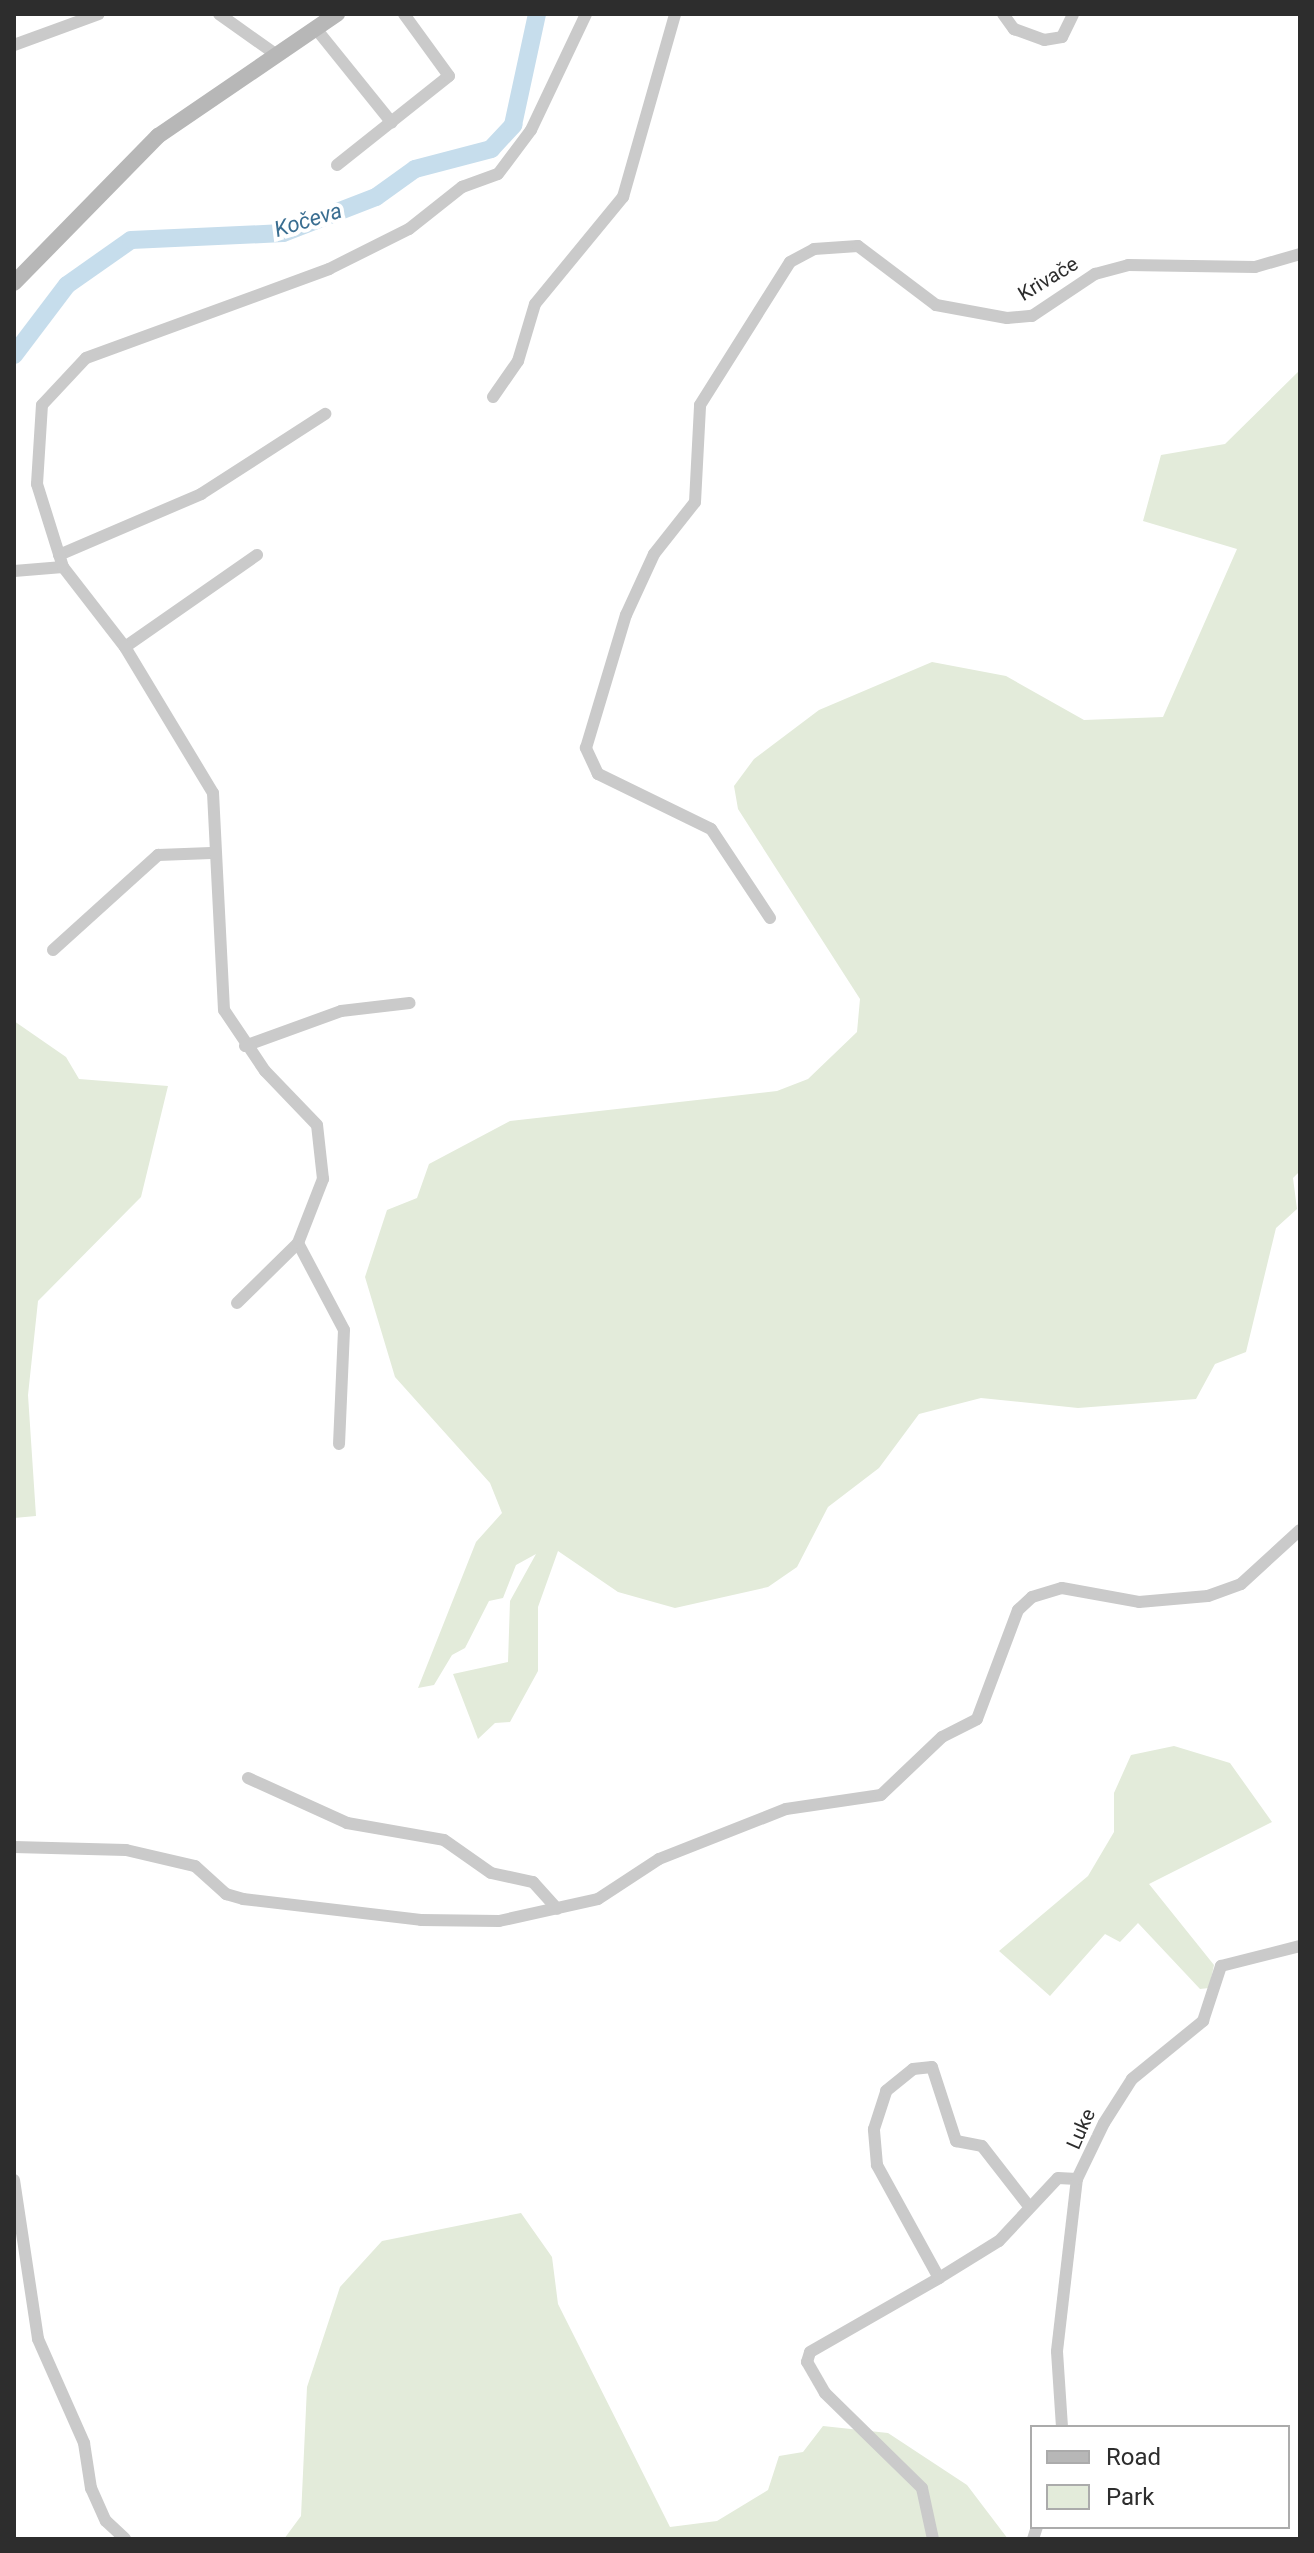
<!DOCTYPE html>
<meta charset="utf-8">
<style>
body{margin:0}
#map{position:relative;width:1314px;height:2553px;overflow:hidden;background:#fff;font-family:Roboto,sans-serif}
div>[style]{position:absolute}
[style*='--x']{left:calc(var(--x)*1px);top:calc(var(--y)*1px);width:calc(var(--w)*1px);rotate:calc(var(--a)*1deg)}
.green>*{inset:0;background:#e3ebda}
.river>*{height:18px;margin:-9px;padding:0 9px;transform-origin:9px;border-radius:9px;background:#c6ddec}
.minor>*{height:12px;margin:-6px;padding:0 6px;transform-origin:6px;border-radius:6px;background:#cacaca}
.secondary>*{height:16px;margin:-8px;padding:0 8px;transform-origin:8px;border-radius:8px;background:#b7b7b7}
span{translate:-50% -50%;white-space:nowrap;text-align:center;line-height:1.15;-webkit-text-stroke:8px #fff;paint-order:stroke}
.street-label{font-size:20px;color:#2d2d2d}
.water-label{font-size:22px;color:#3a6e91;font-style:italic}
.frame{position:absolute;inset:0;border:16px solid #2d2d2d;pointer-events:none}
.legend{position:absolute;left:1030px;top:2425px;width:260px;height:104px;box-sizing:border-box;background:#fff;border:2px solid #ababab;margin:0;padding:10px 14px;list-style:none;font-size:24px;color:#2d2d2d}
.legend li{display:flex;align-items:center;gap:16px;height:40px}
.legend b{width:40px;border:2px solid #ababab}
</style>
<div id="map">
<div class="green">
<i style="clip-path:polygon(1300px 370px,1300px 1171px,1293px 1178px,1297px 1209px,1276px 1228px,1246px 1352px,1215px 1364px,1196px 1399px,1078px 1408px,981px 1398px,919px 1414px,879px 1468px,828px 1507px,797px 1567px,768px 1587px,675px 1608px,618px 1592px,558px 1551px,538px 1607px,538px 1671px,510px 1722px,495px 1723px,478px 1739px,453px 1674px,508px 1662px,510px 1601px,536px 1554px,516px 1565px,503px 1598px,489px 1601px,465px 1648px,452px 1655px,434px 1685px,418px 1688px,476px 1542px,502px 1513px,490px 1483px,395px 1377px,365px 1277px,387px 1210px,417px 1198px,429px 1164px,510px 1121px,777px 1091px,808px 1079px,857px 1032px,860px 999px,738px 809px,734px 786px,754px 759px,819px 710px,932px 662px,1006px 676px,1084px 720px,1163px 717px,1237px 549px,1143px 521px,1161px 455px,1225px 444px)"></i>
<i style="clip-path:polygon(14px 1021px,66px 1057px,79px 1079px,168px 1086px,141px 1197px,38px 1301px,28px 1395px,36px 1516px,14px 1518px)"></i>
<i style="clip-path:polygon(1174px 1746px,1230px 1763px,1272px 1822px,1149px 1884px,1214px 1965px,1209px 1988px,1200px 1989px,1138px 1923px,1120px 1942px,1105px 1934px,1050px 1996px,999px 1951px,1088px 1876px,1114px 1832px,1114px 1793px,1131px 1755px)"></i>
<i style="clip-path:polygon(521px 2213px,552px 2257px,558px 2304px,670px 2527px,717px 2521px,768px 2490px,779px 2456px,803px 2452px,823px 2426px,888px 2433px,967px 2485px,1008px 2539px,284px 2539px,301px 2516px,307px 2387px,340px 2287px,382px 2241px)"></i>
</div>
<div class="river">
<i style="--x:14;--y:355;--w:88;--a:-52.9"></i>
<i style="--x:67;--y:285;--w:78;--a:-35.1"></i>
<i style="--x:131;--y:240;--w:152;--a:-2.6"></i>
<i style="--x:283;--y:233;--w:100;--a:-21.2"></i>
<i style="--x:376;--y:197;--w:48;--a:-35.7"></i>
<i style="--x:415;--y:169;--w:79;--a:-14.7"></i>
<i style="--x:491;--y:149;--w:33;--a:-47"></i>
<i style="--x:513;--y:125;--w:114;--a:-77.8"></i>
</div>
<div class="minor">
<i style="--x:219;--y:14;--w:72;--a:35.4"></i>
<i style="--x:1003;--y:14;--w:19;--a:54"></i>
<i style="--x:1014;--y:29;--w:32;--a:20"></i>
<i style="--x:1044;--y:40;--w:18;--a:-9"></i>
<i style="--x:1062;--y:37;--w:25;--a:-64"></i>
<i style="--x:317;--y:30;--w:119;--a:51.1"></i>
<i style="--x:14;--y:45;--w:90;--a:-20"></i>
<i style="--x:337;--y:165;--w:143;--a:-38.5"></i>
<i style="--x:449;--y:76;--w:77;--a:-126"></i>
<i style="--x:493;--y:397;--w:44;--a:-55.2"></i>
<i style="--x:518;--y:361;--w:59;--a:-73.4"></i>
<i style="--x:535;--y:304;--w:139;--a:-50.6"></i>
<i style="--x:623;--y:197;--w:190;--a:-74.1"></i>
<i style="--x:59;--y:555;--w:155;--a:-23.2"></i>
<i style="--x:201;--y:494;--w:148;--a:-32.8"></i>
<i style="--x:14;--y:571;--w:49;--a:-4.7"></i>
<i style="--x:125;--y:647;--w:161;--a:-34.9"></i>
<i style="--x:770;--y:918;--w:107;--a:-123.5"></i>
<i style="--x:711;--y:829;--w:126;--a:-154"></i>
<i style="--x:598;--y:774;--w:29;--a:-115"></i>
<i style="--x:586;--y:748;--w:139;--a:-73.3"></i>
<i style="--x:626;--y:615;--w:67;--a:-65.3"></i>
<i style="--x:654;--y:554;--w:66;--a:-51.7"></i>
<i style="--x:695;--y:502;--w:97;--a:-87"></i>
<i style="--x:700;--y:405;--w:169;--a:-57.8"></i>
<i style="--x:790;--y:262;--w:27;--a:-28"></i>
<i style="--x:814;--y:249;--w:44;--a:-3.9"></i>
<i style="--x:858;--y:246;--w:98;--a:37.1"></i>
<i style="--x:936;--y:305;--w:72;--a:10.4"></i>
<i style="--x:1007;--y:318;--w:25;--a:-5"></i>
<i style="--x:1032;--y:316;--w:76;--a:-33.7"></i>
<i style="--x:1095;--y:274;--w:34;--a:-15"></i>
<i style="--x:1128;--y:265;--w:127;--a:0.9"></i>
<i style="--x:1255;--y:267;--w:47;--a:-16.1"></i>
<i style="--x:53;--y:950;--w:142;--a:-42.1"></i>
<i style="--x:158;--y:855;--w:53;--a:-2.2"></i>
<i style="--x:245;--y:1046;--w:102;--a:-20"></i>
<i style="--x:341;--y:1011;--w:69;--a:-6.6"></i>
<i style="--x:298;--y:1243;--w:98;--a:62.1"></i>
<i style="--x:344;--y:1330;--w:114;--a:92.5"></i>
<i style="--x:237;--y:1303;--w:86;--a:-44.5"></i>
<i style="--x:298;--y:1243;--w:69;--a:-68.7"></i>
<i style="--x:323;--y:1179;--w:54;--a:-96.3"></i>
<i style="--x:317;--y:1125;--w:75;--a:-133.9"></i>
<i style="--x:265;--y:1071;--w:73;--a:-123.9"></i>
<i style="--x:224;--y:1010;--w:217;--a:-92.9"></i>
<i style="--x:213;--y:793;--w:170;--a:-121.1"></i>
<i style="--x:125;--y:647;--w:101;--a:-127.8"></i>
<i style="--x:63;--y:567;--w:87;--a:-107.4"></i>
<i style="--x:37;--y:484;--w:79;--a:-86.4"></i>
<i style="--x:42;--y:405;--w:64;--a:-46.9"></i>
<i style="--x:86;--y:358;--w:259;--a:-20.1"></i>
<i style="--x:329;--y:269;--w:89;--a:-26.6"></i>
<i style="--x:409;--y:229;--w:68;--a:-38.4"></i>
<i style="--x:462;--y:187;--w:38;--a:-20"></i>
<i style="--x:498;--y:174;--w:55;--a:-53.1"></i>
<i style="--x:531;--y:130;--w:128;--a:-64.6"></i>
<i style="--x:248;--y:1778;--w:109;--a:24.4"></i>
<i style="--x:347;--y:1823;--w:98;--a:9.9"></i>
<i style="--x:444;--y:1840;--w:57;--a:35.1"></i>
<i style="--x:491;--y:1873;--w:43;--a:12.1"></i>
<i style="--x:533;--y:1882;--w:36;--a:48"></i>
<i style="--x:14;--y:1847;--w:112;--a:1.5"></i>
<i style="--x:126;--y:1850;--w:71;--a:13.1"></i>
<i style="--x:195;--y:1866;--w:42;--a:42.1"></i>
<i style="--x:226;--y:1894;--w:18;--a:16"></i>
<i style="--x:243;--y:1899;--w:179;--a:6.7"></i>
<i style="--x:421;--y:1920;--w:78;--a:0.7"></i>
<i style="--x:499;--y:1921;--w:101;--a:-12.5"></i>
<i style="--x:598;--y:1899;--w:73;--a:-33.3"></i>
<i style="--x:659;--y:1859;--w:136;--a:-21.5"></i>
<i style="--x:786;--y:1809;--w:96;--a:-8.4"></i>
<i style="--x:881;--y:1795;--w:84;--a:-43.6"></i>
<i style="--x:942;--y:1737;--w:39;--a:-27"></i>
<i style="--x:977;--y:1719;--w:116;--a:-69.4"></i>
<i style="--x:1018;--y:1610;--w:19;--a:-43"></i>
<i style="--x:1032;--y:1597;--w:31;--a:-17"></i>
<i style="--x:1062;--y:1588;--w:78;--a:10.3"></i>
<i style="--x:1139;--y:1602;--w:69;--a:-5"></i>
<i style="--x:1208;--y:1596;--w:35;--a:-20"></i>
<i style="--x:1241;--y:1584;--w:80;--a:-42.5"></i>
<i style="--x:14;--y:2180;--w:161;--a:81.4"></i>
<i style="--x:38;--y:2339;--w:114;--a:66.1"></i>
<i style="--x:84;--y:2443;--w:46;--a:81.2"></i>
<i style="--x:91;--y:2488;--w:36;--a:66"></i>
<i style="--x:106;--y:2521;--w:26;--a:43"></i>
<i style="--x:939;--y:2278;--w:70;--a:-31.7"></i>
<i style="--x:999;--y:2241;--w:86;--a:-46.9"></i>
<i style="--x:1058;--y:2178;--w:19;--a:3"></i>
<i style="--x:1062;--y:2427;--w:76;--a:-93.8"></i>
<i style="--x:1057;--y:2351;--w:173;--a:-83.4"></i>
<i style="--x:1077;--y:2179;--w:62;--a:-64.3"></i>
<i style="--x:1104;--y:2123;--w:52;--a:-57.5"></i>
<i style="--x:1132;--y:2079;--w:92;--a:-39.2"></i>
<i style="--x:1203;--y:2021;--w:58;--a:-71.9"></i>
<i style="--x:1221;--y:1966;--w:81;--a:-14.2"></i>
<i style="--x:933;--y:2539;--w:52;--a:-102.2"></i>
<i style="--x:922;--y:2488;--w:136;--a:-135.6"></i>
<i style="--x:825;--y:2393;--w:36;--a:-120"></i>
<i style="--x:807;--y:2362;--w:10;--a:-73"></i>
<i style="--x:810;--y:2352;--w:149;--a:-29.8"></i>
<i style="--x:939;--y:2278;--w:129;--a:-118.8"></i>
<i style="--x:877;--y:2165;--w:36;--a:-95"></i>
<i style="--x:874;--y:2129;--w:40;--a:-72"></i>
<i style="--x:886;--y:2091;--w:35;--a:-39"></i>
<i style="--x:913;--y:2069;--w:19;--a:-6"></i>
<i style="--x:932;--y:2067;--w:78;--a:72"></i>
<i style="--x:956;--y:2141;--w:26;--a:11"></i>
<i style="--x:982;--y:2146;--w:75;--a:52.1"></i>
<i style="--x:1033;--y:2539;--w:13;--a:-72"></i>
</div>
<div class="secondary">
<i style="--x:14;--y:283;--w:206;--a:-45.6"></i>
<i style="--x:158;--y:136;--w:217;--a:-34.3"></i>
</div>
<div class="street-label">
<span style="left:1048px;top:279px;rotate:-31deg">Krivače</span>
<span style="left:1081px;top:2129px;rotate:-66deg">Luke</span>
</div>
<div class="water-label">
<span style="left:308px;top:220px;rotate:-17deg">Kočeva</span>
</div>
<div class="frame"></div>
<ul class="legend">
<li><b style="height:10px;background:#b7b7b7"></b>Road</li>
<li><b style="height:22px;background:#e3ebda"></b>Park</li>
</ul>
</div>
